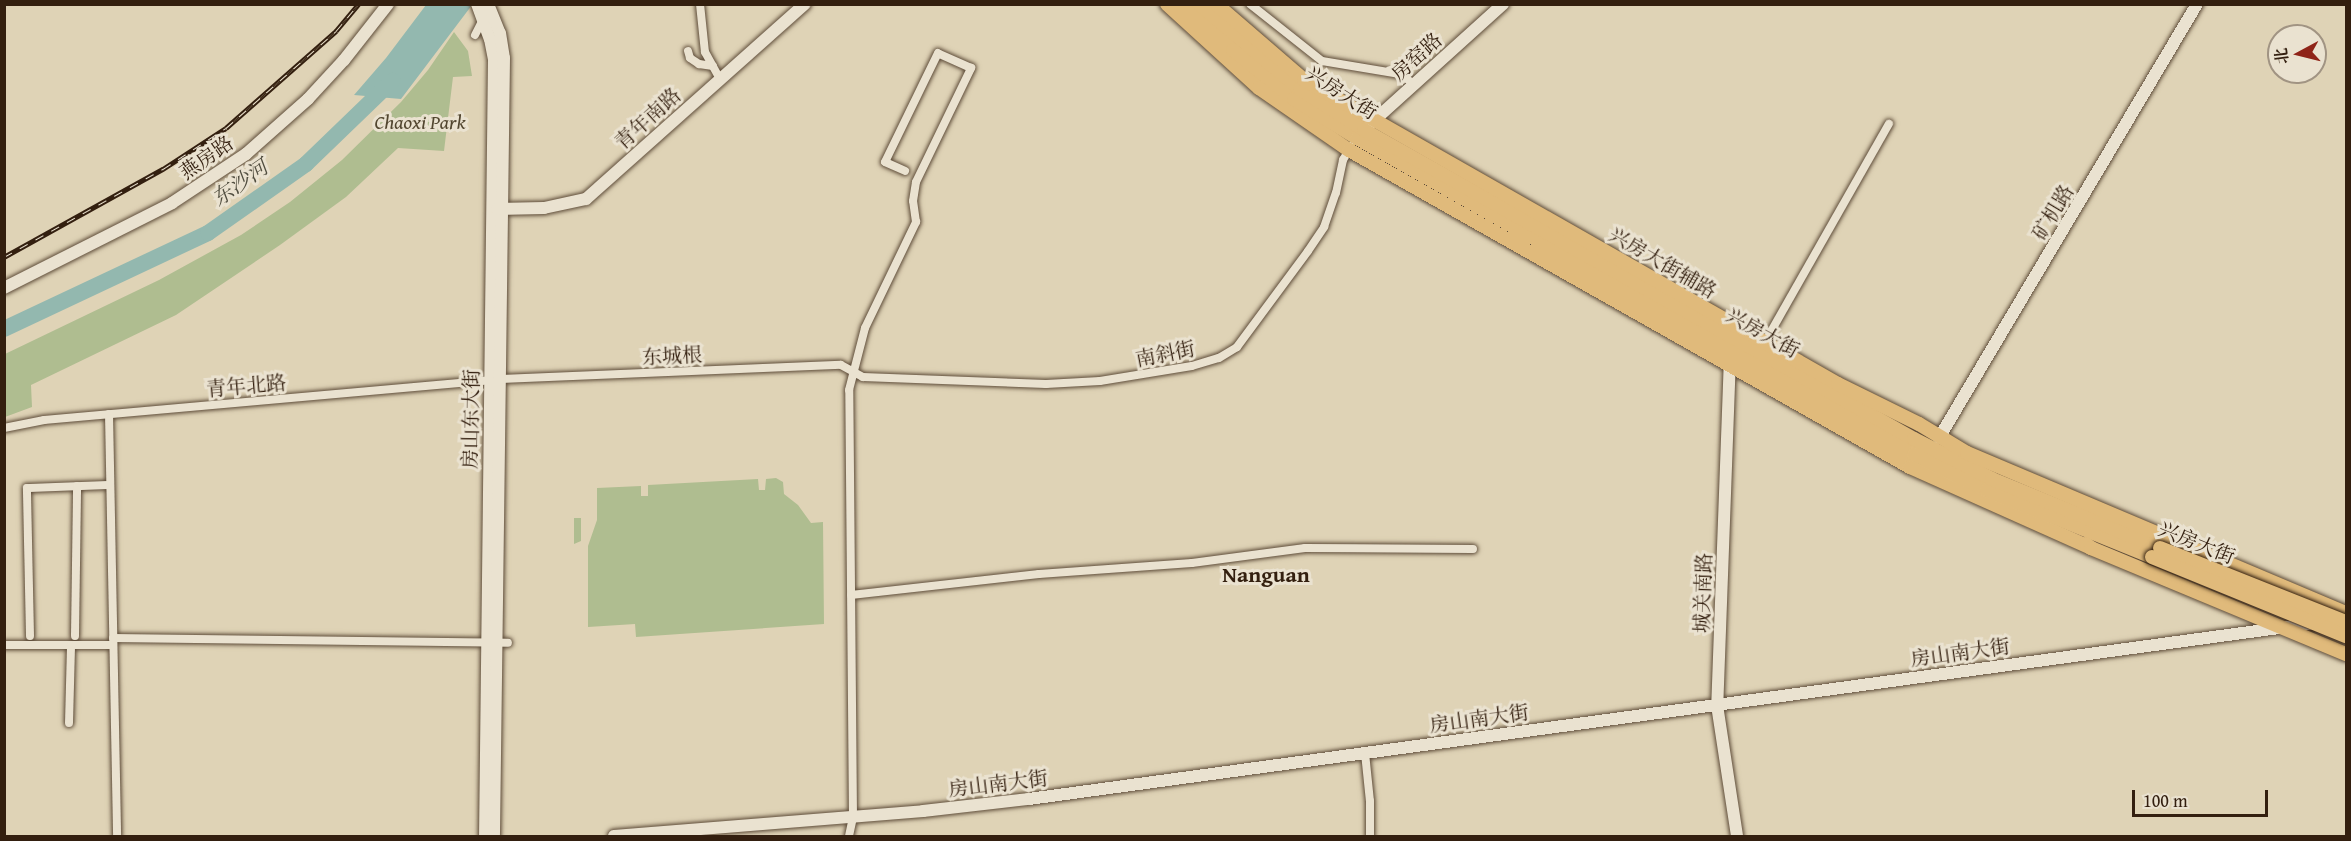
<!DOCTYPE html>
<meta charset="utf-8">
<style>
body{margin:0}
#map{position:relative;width:2351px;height:841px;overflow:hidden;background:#dfd3b6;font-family:"Gentium Book Plus","Noto Serif SC",serif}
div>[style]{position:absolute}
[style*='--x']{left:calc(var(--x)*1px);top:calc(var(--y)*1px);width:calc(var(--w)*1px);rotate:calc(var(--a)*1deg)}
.green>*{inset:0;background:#afbd90}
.water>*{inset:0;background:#93b8af}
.river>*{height:16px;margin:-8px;padding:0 8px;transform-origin:8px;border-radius:8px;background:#93b8af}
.roads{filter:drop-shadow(0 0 2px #5e4c39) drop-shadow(0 0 2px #5e4c39)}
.street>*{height:8px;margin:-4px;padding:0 4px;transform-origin:4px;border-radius:4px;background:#eae2d0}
.secondary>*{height:12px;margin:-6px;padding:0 6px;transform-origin:6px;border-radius:6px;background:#eae2d0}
.primary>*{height:14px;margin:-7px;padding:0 7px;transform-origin:7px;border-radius:7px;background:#e0ba7b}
.rail>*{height:5px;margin-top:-2.5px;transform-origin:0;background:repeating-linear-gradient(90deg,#eae2d0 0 9px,#331f0f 0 18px);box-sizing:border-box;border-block:2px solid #331f0f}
.bridges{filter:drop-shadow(0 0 2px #331f0f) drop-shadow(0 0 2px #331f0f)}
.primary-bridge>*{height:14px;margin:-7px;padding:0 7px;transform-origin:7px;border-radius:7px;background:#e0ba7b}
span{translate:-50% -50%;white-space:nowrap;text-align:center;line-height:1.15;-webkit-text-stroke:6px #eae2d0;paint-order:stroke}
.street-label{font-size:20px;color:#331f0f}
.park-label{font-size:20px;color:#52462f;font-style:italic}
.water-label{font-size:21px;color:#504d3f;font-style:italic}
.quarter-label{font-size:22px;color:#331f0f;font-weight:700}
.frame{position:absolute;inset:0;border:6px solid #331f0f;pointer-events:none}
.north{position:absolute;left:2267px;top:24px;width:60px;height:60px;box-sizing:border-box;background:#eae2d0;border:2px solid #a19483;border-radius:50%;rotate:263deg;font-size:16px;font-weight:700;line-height:24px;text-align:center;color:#331f0f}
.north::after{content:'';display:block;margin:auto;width:21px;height:27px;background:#8f2418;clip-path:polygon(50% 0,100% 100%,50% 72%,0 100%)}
.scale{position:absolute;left:2132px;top:790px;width:136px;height:27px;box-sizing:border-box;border:3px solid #331f0f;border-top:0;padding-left:8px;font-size:18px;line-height:21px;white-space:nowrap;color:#331f0f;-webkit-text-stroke:4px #eae2d0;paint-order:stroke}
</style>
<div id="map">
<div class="green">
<i style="clip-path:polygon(454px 32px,468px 51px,472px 76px,453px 77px,444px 151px,398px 148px,346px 197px,280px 245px,176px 315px,31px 385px,32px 407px,5px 417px,5px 354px,159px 280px,241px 235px,290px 202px,342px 160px,401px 102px,428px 70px)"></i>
<i style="clip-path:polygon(776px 478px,783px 482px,784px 494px,798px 505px,811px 523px,823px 522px,824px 624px,636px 637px,635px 624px,588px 627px,588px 546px,597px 520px,597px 488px,641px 486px,641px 496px,648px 496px,648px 485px,758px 479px,759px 490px,765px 490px,766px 479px)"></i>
<i style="clip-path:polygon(574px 518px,581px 518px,581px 541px,574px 544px)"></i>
</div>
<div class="water">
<i style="clip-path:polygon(426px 5px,472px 5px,401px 99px,354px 95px,386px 58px)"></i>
</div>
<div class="river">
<i style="--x:4;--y:329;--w:225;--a:-25.2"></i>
<i style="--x:208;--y:233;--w:120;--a:-35.1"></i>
<i style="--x:306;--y:164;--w:120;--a:-44"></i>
</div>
<div class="roads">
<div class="street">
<i style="--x:700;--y:4;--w:48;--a:84.1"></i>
<i style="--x:705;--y:52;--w:31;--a:61"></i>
<i style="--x:1250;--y:4;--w:92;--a:38.4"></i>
<i style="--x:1322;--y:61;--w:79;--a:9.5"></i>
<i style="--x:1400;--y:74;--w:17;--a:36"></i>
<i style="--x:475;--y:35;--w:18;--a:-63"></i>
<i style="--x:688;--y:51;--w:7;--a:74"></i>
<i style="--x:690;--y:58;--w:11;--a:34"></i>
<i style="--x:699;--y:64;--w:14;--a:8"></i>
<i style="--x:1765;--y:342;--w:251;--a:-60.4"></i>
<i style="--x:109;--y:414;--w:422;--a:88.9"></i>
<i style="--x:4;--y:428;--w:41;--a:-11.3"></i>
<i style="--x:44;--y:420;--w:459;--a:-5.1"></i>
<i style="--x:501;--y:379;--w:340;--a:-2.4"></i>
<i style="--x:841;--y:365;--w:25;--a:29"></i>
<i style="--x:863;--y:377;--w:183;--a:2.2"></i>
<i style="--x:1046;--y:384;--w:54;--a:-3.2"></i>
<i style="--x:1100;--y:381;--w:93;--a:-9.3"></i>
<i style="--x:1192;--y:366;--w:28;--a:-17"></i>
<i style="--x:1219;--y:358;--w:21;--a:-31"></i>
<i style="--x:1237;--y:347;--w:119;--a:-53.5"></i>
<i style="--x:1308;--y:251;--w:29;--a:-56"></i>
<i style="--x:1324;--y:227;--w:36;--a:-71"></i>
<i style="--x:1336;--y:193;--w:34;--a:-78"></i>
<i style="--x:1343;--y:160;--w:16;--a:-60"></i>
<i style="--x:851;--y:595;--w:189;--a:-6.4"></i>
<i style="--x:1039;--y:574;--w:153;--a:-4.1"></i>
<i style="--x:1192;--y:563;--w:114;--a:-7.6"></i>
<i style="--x:1305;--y:548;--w:168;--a:0.3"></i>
<i style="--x:30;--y:636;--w:148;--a:-91.2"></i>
<i style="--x:27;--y:488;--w:83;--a:-2.1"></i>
<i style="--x:75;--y:636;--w:150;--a:-89.2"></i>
<i style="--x:113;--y:638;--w:395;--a:0.7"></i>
<i style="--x:4;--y:645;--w:109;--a:0"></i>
<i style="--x:69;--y:723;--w:78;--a:-88.5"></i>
<i style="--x:1365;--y:753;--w:48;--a:84.1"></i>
<i style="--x:1370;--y:801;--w:35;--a:90"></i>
<i style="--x:849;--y:836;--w:19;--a:-78"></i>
<i style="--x:853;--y:817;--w:427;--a:-90.5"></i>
<i style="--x:849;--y:390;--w:64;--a:-75.5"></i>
<i style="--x:865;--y:328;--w:118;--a:-64.3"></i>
<i style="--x:916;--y:222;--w:21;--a:-98"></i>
<i style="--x:913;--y:201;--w:19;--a:-81"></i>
<i style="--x:916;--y:182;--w:127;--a:-64.2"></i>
<i style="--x:971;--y:68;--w:36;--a:-156"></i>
<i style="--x:938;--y:53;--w:121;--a:115.9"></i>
<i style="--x:885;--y:162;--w:22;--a:24"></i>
</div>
<div class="secondary">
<i style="--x:477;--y:4;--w:37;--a:70"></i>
<i style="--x:490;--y:39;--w:20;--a:79"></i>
<i style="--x:494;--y:59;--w:777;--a:90.66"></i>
<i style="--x:488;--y:4;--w:31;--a:68"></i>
<i style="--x:500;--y:33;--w:25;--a:81"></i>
<i style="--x:504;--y:58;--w:778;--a:90.74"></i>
<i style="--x:1368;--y:126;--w:182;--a:-42.1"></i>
<i style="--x:497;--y:209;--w:47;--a:-1.2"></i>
<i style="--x:544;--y:208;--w:43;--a:-12.1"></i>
<i style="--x:586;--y:199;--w:293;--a:-41.7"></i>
<i style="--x:4;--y:288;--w:188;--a:-26.8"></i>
<i style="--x:172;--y:203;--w:89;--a:-33.5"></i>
<i style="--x:246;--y:154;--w:83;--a:-41.6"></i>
<i style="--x:308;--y:99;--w:53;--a:-47.3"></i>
<i style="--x:344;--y:60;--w:71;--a:-51.8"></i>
<i style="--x:1730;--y:357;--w:348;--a:92.1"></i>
<i style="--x:1717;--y:705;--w:133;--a:81.3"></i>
<i style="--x:1939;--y:438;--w:505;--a:-59.27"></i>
<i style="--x:614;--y:836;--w:310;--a:-4.6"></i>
<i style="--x:923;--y:811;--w:107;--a:-6.5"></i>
<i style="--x:1029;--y:799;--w:1299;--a:-7.79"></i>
</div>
<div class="primary">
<i style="--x:1167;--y:4;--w:125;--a:42.4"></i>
<i style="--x:1259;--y:88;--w:109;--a:34.6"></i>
<i style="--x:1349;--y:150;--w:644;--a:29.47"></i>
<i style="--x:1910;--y:467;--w:198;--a:24.1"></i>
<i style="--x:1185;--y:4;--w:66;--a:43.8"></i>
<i style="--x:1233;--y:50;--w:78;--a:38.8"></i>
<i style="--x:1294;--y:99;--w:74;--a:31.8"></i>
<i style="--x:1357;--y:138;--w:640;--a:29.57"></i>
<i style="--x:1914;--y:454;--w:81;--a:26.3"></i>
<i style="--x:1987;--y:490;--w:178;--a:22.1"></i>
<i style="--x:1199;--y:4;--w:132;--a:40.1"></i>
<i style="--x:1300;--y:89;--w:76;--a:32.6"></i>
<i style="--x:1364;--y:130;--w:631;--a:29.33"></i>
<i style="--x:1914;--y:439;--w:88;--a:27.1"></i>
<i style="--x:1992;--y:479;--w:182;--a:22.3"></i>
<i style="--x:1216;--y:4;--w:116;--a:40.8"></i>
<i style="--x:1304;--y:80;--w:614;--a:29.65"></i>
<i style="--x:1838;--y:384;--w:90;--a:26.3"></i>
<i style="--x:1919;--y:424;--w:56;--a:31.1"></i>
<i style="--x:1967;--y:453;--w:411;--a:22.9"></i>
<i style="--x:2086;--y:544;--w:6;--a:39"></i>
<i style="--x:2091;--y:548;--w:276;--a:22.6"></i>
</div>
</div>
<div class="rail">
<i style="--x:4;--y:257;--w:182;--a:-29"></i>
<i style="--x:163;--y:169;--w:75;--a:-33.1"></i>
<i style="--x:226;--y:128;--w:147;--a:-41.4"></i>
<i style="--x:336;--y:31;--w:35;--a:-50"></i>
</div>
<div class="bridges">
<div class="primary-bridge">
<i style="--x:2160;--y:548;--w:200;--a:21.7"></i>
<i style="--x:2152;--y:557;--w:209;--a:22.2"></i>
</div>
</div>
<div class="street-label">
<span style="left:1416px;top:56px;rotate:-42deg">房窑路</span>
<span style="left:1342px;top:92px;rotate:33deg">兴房大街</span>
<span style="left:647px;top:118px;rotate:-42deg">青年南路</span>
<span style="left:206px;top:157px;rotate:-35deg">燕房路</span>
<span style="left:2052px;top:212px;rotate:-59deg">矿机路</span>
<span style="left:1663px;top:262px;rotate:30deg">兴房大街辅路</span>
<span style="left:1763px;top:332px;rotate:29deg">兴房大街</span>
<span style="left:1165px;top:353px;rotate:-11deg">南斜街</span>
<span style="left:672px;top:355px;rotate:-3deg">东城根</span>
<span style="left:246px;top:385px;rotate:-5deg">青年北路</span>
<span style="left:470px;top:419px;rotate:-89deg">房山东大街</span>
<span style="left:2197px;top:542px;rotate:22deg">兴房大街</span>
<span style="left:1702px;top:593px;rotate:-88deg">城关南路</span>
<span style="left:1960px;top:652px;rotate:-8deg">房山南大街</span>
<span style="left:1479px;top:718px;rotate:-8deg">房山南大街</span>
<span style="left:998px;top:783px;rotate:-7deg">房山南大街</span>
</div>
<div class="park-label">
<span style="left:420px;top:121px">Chaoxi Park</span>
</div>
<div class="water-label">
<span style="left:240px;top:183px;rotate:-35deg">东沙河</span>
</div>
<div class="quarter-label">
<span style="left:1266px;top:575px">Nanguan</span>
</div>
<div class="frame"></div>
<div class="north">北</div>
<div class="scale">100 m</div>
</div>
